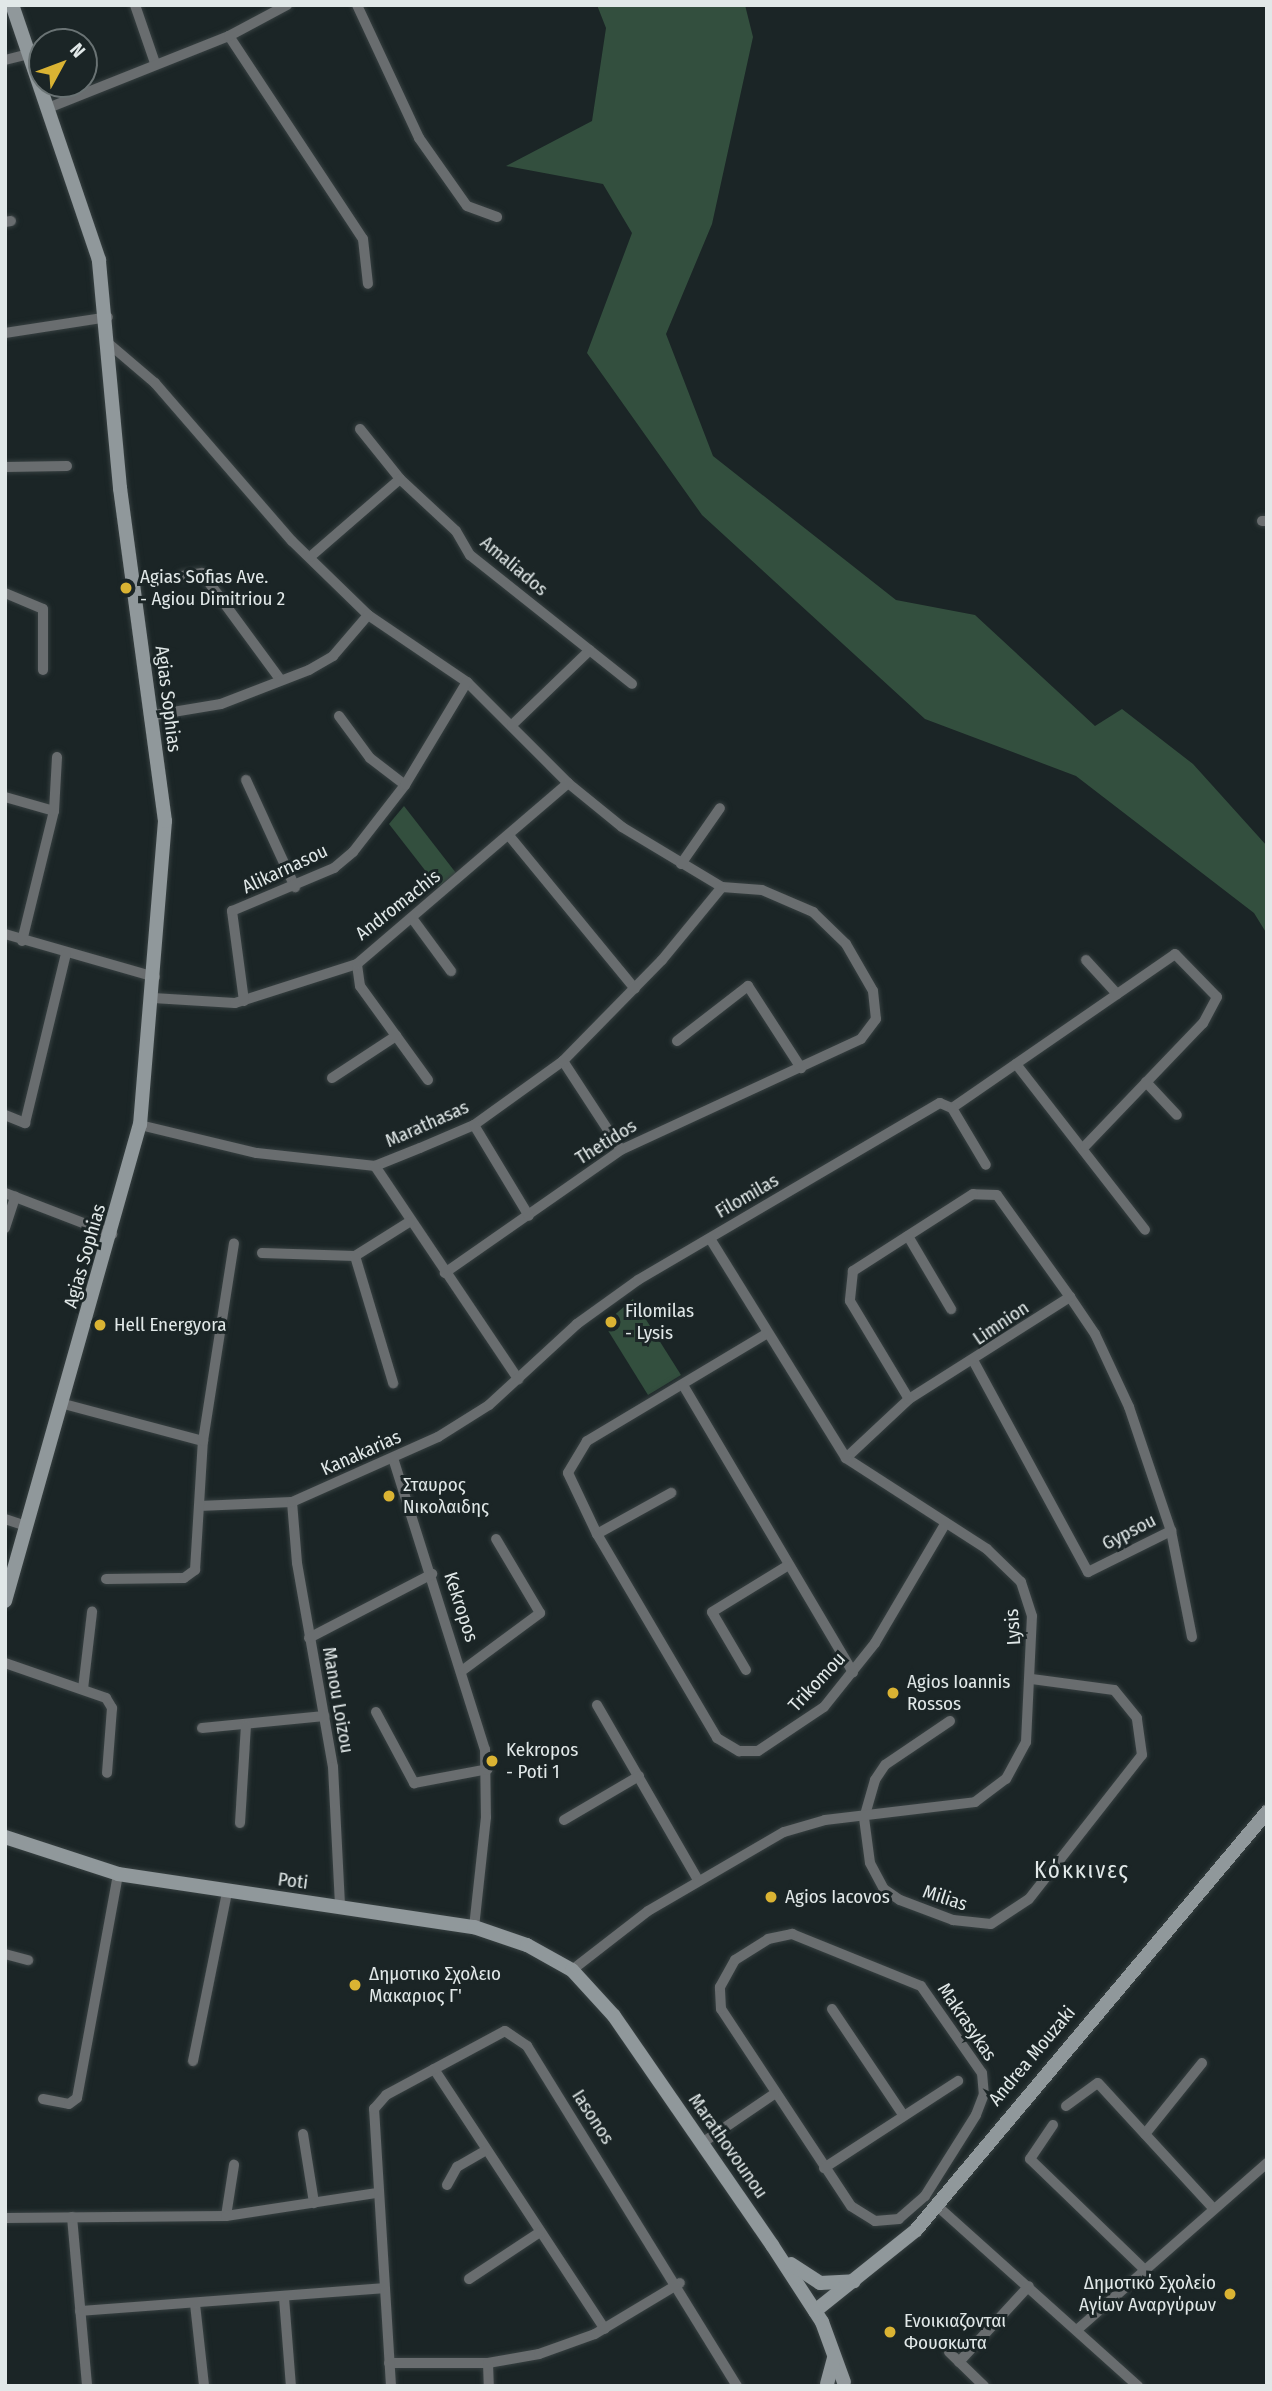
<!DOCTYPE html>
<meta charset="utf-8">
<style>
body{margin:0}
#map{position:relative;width:1272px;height:2391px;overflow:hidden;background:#1b2526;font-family:"Fira Sans Condensed",sans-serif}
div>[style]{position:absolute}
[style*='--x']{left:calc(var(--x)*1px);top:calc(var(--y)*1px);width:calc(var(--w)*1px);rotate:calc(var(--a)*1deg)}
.green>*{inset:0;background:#334f3e}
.roads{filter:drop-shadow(0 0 2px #374041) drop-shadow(0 0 2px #374041)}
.street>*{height:10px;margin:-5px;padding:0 5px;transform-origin:5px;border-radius:5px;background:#696d6f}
.secondary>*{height:14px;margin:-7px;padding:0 7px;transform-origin:7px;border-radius:7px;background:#90989b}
.dots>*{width:19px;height:19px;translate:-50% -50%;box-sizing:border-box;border:4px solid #1b2526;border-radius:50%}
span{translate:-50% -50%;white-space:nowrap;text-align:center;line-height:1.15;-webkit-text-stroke:6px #1b2526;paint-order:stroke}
.street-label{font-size:19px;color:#e1e8e8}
.poi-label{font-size:19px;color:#e1e8e8}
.left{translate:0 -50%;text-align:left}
.right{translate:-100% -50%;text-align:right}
.quarter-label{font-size:23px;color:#e1e8e8;letter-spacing:2px}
.frame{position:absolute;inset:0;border:7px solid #e1e8e8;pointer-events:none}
.north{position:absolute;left:28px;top:28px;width:70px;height:70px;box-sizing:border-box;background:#1b2526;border:2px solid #6a7374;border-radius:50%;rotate:49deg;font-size:19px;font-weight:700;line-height:28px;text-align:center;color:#e1e8e8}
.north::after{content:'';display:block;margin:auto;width:24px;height:32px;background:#dab333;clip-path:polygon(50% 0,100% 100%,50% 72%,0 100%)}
</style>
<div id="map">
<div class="green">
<i style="clip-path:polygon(597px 5px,745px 5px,753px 37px,712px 224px,666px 334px,713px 456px,896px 600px,975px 615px,1095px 726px,1122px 709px,1193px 764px,1267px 846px,1267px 934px,1254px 913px,1076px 776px,925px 719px,702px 515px,587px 353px,632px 233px,603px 184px,506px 166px,592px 121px,606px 28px)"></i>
<i style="clip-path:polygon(404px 806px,456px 873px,438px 887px,389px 824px)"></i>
<i style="clip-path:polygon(633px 1299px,681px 1375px,648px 1395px,604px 1324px)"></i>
</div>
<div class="roads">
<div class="street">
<i style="--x:135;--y:5;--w:61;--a:71"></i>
<i style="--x:357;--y:5;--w:147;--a:65"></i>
<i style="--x:419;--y:138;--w:83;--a:54.8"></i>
<i style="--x:467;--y:206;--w:32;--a:20"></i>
<i style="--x:229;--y:36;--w:243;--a:56.6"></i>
<i style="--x:363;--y:239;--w:45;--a:83.7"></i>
<i style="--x:5;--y:60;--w:25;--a:-14"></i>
<i style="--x:48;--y:108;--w:195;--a:-21.7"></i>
<i style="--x:229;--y:36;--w:66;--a:-28.1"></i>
<i style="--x:5;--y:222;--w:6;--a:-9"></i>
<i style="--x:5;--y:333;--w:104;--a:-8.8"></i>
<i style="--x:108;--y:343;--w:62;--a:40.4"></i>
<i style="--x:155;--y:383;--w:209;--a:49.1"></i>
<i style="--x:292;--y:541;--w:106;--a:44.2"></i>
<i style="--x:368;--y:615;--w:120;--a:34.1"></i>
<i style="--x:467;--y:682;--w:143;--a:45"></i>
<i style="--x:568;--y:783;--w:70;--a:39.2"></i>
<i style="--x:622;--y:827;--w:117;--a:31"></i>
<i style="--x:722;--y:887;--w:40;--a:4.3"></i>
<i style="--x:762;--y:890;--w:56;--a:23.3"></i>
<i style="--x:813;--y:912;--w:46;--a:44.1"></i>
<i style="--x:846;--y:944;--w:54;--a:60.1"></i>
<i style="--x:873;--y:991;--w:28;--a:84"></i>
<i style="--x:876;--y:1019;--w:25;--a:127"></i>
<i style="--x:861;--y:1039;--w:264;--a:155.2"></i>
<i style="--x:621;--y:1150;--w:215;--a:145.1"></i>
<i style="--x:360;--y:429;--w:64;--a:51.3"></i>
<i style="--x:400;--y:479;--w:76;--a:42.9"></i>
<i style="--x:456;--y:531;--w:28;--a:60"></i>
<i style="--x:470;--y:555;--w:207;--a:38.5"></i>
<i style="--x:5;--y:467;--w:62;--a:-0.9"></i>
<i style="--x:1262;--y:521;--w:5;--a:0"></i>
<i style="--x:310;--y:557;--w:119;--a:-40.9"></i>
<i style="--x:182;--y:576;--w:20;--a:-9"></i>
<i style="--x:202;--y:573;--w:130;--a:53.7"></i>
<i style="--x:5;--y:593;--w:41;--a:22.8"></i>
<i style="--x:43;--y:609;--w:61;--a:90"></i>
<i style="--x:149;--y:716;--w:73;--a:-9.5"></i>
<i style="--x:221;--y:704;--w:94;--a:-21.1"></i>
<i style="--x:309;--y:670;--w:28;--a:-30"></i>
<i style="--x:333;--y:656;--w:54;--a:-49.5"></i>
<i style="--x:339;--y:716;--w:52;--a:53.6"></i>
<i style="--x:370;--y:758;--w:44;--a:37.6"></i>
<i style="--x:512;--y:725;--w:108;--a:-43.9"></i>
<i style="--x:246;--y:780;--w:118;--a:65.4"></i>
<i style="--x:5;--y:797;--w:51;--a:15.9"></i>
<i style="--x:511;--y:838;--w:195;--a:50.6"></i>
<i style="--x:681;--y:864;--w:68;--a:-55.1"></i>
<i style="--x:412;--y:918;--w:66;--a:53.7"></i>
<i style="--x:5;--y:934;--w:156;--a:16"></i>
<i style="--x:22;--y:941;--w:134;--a:-76.2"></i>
<i style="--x:54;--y:811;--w:54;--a:-86.8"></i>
<i style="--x:1086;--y:960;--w:46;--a:47.6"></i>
<i style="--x:153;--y:998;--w:82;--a:3.5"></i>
<i style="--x:235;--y:1003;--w:128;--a:-17.7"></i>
<i style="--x:244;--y:1001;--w:91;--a:-97.6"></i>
<i style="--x:232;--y:911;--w:111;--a:-22.9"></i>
<i style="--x:334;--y:868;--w:25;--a:-40"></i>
<i style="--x:353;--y:852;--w:85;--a:-52.2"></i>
<i style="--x:405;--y:785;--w:120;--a:-59"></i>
<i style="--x:677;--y:1041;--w:90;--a:-37.8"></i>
<i style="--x:748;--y:986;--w:98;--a:57.1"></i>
<i style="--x:563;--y:1061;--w:106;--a:56.9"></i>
<i style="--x:1016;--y:1064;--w:210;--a:52.1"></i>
<i style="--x:332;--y:1078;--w:77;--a:-33.3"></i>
<i style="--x:428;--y:1080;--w:116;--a:-125.9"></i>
<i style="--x:360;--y:986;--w:22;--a:-98"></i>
<i style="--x:357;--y:964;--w:278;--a:-40.6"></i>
<i style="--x:1146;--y:1082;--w:45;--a:46.8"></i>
<i style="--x:952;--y:1108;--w:271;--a:-34.6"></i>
<i style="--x:1175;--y:954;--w:60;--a:45.7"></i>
<i style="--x:1217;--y:997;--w:30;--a:118"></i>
<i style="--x:1203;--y:1023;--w:170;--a:133.8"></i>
<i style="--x:5;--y:1115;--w:22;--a:22"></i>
<i style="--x:25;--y:1123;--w:174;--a:-76.4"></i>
<i style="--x:140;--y:1125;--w:120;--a:13.5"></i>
<i style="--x:257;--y:1153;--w:119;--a:6.3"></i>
<i style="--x:375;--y:1166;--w:48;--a:-21.8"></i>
<i style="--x:420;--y:1148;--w:59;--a:-23.1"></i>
<i style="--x:474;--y:1125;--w:110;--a:-35.7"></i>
<i style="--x:563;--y:1061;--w:141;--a:-45.6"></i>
<i style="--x:662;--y:960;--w:94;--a:-50.6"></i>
<i style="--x:474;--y:1125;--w:106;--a:58.9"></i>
<i style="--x:375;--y:1166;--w:257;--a:56.1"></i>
<i style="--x:5;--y:1193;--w:115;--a:21"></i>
<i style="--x:5;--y:1228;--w:33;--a:-72"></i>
<i style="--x:908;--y:1236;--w:85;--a:59.5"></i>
<i style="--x:262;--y:1253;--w:93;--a:1.8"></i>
<i style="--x:355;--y:1256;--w:64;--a:-32.2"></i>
<i style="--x:355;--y:1256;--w:133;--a:73.3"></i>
<i style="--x:1070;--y:1297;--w:45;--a:56"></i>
<i style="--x:1095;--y:1334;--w:81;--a:65"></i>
<i style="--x:1129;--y:1407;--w:131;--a:71.3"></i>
<i style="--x:1171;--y:1531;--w:108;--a:78.8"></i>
<i style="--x:766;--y:1334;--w:209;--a:149.1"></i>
<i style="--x:587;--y:1441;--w:37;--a:121"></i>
<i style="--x:568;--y:1473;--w:68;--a:64.6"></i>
<i style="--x:597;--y:1534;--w:237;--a:59.5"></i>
<i style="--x:717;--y:1738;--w:26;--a:31"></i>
<i style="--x:739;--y:1751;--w:19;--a:0"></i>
<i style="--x:758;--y:1751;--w:79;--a:-33.7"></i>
<i style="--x:824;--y:1707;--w:82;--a:-51.4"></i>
<i style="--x:875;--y:1643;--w:138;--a:-59.5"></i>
<i style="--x:974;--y:1362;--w:239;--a:61.5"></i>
<i style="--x:1088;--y:1572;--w:93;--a:-26.3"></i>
<i style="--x:683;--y:1385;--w:334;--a:59.4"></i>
<i style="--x:64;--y:1404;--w:144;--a:14.9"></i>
<i style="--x:393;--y:1458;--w:305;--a:72.5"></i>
<i style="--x:485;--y:1749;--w:68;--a:89.2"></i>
<i style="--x:486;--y:1817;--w:111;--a:96.2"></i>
<i style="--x:846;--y:1458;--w:86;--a:-43.1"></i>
<i style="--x:909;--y:1399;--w:191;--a:-32.4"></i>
<i style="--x:1070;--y:1297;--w:125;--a:-125.6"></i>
<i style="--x:997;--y:1195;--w:24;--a:-178"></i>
<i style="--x:973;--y:1194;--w:143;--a:147.3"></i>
<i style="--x:853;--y:1271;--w:30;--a:96"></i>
<i style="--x:850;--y:1301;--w:114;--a:59"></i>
<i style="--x:292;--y:1502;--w:61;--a:85.3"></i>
<i style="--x:297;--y:1563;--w:207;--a:80"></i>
<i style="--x:333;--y:1767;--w:139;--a:87.1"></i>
<i style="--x:199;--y:1506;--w:93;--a:-2.5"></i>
<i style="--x:292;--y:1502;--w:160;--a:-24"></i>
<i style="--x:438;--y:1437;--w:60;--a:-32.1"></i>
<i style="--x:489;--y:1405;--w:120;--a:-42.6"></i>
<i style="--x:577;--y:1324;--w:75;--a:-35.8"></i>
<i style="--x:638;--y:1280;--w:350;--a:-30.4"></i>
<i style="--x:940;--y:1103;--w:13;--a:23"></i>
<i style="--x:952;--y:1108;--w:66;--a:59.2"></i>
<i style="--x:5;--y:1519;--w:23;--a:18"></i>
<i style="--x:597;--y:1534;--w:85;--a:-29"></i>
<i style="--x:106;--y:1579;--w:78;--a:-0.7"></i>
<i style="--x:184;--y:1578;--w:14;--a:-36"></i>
<i style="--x:195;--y:1570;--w:129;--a:-86.5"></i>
<i style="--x:203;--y:1441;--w:200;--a:-81.1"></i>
<i style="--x:309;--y:1638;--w:139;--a:-27.5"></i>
<i style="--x:5;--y:1663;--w:107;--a:19.1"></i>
<i style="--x:106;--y:1698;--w:12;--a:59"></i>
<i style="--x:112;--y:1708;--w:65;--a:94.4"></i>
<i style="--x:463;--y:1670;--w:96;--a:-36.5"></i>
<i style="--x:540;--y:1613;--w:86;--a:-120.7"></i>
<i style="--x:746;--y:1670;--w:67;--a:-120.4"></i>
<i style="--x:712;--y:1612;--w:88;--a:-31.5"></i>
<i style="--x:83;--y:1689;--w:78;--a:-83.3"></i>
<i style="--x:597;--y:1705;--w:202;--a:60"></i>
<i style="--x:376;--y:1712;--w:81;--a:61.8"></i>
<i style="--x:414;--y:1783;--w:75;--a:-10.7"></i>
<i style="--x:950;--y:1721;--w:78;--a:145.9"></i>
<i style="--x:885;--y:1765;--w:18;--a:124"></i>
<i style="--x:875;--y:1780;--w:40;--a:106"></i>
<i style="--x:864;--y:1818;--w:45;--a:82.4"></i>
<i style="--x:870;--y:1863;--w:30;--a:62"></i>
<i style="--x:884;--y:1889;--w:19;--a:35"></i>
<i style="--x:900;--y:1900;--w:57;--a:20.7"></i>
<i style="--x:953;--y:1920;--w:38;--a:6"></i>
<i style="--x:991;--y:1924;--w:45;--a:-33.3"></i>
<i style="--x:1029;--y:1899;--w:183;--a:-51.9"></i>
<i style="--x:1142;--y:1755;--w:37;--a:-98"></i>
<i style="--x:1137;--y:1718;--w:36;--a:-129"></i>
<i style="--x:1114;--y:1690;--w:83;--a:-172.4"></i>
<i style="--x:202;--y:1728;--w:123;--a:-5.6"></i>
<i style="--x:564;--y:1820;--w:87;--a:-30.4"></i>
<i style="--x:240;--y:1823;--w:98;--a:-86.5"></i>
<i style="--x:792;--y:1934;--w:139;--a:22"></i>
<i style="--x:921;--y:1986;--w:106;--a:55"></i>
<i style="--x:982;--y:2073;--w:21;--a:85"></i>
<i style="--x:984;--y:2094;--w:22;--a:111"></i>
<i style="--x:976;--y:2115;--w:96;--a:122.2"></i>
<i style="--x:925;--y:2196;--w:35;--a:139"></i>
<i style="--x:899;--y:2219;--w:24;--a:175"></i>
<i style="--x:875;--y:2221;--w:28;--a:-148"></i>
<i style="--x:851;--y:2206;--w:236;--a:-123.4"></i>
<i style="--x:721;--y:2009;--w:22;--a:-93"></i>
<i style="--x:720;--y:1987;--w:31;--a:-61"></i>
<i style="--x:735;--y:1960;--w:39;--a:-32"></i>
<i style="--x:768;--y:1939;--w:25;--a:-12"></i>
<i style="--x:5;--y:1954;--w:24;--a:15"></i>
<i style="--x:572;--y:1970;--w:96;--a:-37.8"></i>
<i style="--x:648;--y:1911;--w:157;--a:-30.2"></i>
<i style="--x:784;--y:1832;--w:43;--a:-16.3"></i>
<i style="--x:825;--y:1820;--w:151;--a:-6.8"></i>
<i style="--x:975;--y:1802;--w:39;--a:-37"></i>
<i style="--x:1006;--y:1779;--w:42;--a:-61.6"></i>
<i style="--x:1026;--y:1742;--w:126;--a:-87.3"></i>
<i style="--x:1032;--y:1616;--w:36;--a:-108"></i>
<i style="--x:1021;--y:1582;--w:47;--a:-135.9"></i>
<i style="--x:987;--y:1549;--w:168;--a:-147.2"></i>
<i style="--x:846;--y:1458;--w:258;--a:-121.8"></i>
<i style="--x:832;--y:2009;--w:125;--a:56.1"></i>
<i style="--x:193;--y:2061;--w:172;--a:-78.6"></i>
<i style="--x:434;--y:2069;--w:311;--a:56.7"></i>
<i style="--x:43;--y:2099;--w:26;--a:11"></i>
<i style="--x:69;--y:2104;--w:10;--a:-37"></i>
<i style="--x:77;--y:2098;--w:228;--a:-79.6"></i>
<i style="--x:1066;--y:2106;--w:39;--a:-36"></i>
<i style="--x:1098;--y:2083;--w:171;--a:47.4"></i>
<i style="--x:1053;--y:2125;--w:41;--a:124.1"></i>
<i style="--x:1030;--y:2159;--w:158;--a:44"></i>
<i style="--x:303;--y:2134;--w:70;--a:80.9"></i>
<i style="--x:1145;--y:2134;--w:91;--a:-51.2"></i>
<i style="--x:702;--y:2143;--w:87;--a:-34.2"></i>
<i style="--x:824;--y:2168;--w:160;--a:-33"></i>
<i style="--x:447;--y:2185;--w:21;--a:-61"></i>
<i style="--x:457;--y:2167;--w:34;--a:-30"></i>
<i style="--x:935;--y:2204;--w:273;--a:41.9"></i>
<i style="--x:226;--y:2216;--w:52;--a:-81.1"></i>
<i style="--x:72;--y:2217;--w:170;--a:84.9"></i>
<i style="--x:5;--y:2218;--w:221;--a:-0.5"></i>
<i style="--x:226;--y:2216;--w:153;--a:-8.7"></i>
<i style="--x:469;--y:2279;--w:85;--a:-33.5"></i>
<i style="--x:284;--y:2298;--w:88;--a:85.5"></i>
<i style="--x:195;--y:2304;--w:82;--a:83.7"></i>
<i style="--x:80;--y:2311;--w:305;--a:-4.3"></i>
<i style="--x:1078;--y:2329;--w:252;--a:-41.3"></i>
<i style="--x:949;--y:2352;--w:49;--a:44.2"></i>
<i style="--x:959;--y:2362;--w:103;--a:-47.4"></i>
<i style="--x:389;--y:2363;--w:99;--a:0"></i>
<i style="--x:488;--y:2363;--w:52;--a:-10"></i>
<i style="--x:539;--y:2354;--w:59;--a:-19.7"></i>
<i style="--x:595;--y:2334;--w:99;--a:-31"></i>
<i style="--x:488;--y:2363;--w:23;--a:88"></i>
<i style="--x:391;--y:2386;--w:278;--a:-93.5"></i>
<i style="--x:374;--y:2109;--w:18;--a:-49"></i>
<i style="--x:386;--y:2095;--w:135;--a:-28.3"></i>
<i style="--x:505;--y:2031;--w:27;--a:34"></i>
<i style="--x:527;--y:2046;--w:400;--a:58.3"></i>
</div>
<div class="secondary">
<i style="--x:5;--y:1601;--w:495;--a:-74.2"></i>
<i style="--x:140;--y:1125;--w:305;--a:-85.3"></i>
<i style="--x:165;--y:821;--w:336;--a:-97.7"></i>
<i style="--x:120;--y:488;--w:229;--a:-95.3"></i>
<i style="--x:99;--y:260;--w:269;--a:-108.8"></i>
<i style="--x:5;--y:1837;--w:119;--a:18.1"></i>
<i style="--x:118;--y:1874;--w:360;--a:8.5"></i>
<i style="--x:474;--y:1927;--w:56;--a:18.8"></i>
<i style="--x:527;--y:1945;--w:51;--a:29.1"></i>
<i style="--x:572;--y:1970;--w:62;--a:47.6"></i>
<i style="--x:614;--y:2016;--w:278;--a:55.4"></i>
<i style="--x:772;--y:2245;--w:92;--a:57"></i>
<i style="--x:822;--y:2322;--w:64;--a:69.9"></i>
<i style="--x:791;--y:2264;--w:35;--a:33"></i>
<i style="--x:820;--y:2283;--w:34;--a:-3"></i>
<i style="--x:815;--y:2311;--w:129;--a:-38.7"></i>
<i style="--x:916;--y:2230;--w:546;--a:-49.98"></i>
<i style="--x:827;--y:2384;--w:28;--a:-75"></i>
</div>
</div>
<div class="dots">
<i style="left:126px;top:588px;background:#dab333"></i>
<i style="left:611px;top:1322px;background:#dab333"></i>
<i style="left:100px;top:1325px;background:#dab333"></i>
<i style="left:389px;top:1496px;background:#dab333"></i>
<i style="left:893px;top:1693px;background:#dab333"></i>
<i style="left:492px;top:1761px;background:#dab333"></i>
<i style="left:771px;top:1897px;background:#dab333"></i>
<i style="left:355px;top:1985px;background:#dab333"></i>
<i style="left:1230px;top:2294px;background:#dab333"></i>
<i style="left:890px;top:2332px;background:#dab333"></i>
</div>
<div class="street-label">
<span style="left:514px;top:566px;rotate:40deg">Amaliados</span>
<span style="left:168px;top:699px;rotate:83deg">Agias Sophias</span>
<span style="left:285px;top:869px;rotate:-25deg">Alikarnasou</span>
<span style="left:398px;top:905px;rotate:-38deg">Andromachis</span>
<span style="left:427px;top:1124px;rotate:-24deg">Marathasas</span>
<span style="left:606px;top:1142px;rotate:-32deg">Thetidos</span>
<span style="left:747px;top:1196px;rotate:-30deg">Filomilas</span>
<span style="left:85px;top:1256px;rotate:-74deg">Agias Sophias</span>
<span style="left:1001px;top:1323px;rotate:-34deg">Limnion</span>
<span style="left:361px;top:1453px;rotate:-24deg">Kanakarias</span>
<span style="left:1129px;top:1532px;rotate:-27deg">Gypsou</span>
<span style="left:461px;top:1607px;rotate:72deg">Kekropos</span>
<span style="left:1013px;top:1627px;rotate:-94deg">Lysis</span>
<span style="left:817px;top:1682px;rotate:-47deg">Trikomou</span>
<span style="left:338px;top:1700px;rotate:80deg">Manou Loizou</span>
<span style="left:293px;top:1881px;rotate:7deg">Poti</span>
<span style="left:945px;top:1898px;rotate:18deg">Milias</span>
<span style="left:967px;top:2022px;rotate:56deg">Makrasykas</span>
<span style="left:1032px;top:2056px;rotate:-50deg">Andrea Mouzaki</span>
<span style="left:593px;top:2117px;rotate:57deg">Iasonos</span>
<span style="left:728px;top:2146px;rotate:55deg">Marathovounou</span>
</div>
<div class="poi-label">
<span class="left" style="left:140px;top:588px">Agias Sofias Ave.<br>- Agiou Dimitriou 2</span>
<span class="left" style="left:625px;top:1322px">Filomilas<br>- Lysis</span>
<span class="left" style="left:114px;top:1325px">Hell Energyora</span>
<span class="left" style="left:403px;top:1496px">Σταυρος<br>Νικολαιδης</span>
<span class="left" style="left:907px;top:1693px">Agios Ioannis<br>Rossos</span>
<span class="left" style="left:506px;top:1761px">Kekropos<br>- Poti 1</span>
<span class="left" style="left:785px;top:1897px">Agios Iacovos</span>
<span class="left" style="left:369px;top:1985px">Δημοτικο Σχολειο<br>Μακαριος Γ'</span>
<span class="right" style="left:1216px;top:2294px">Δημοτικό Σχολείο<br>Αγίων Αναργύρων</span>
<span class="left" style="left:904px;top:2332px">Ενοικιαζονται<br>Φουσκωτα</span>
</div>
<div class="quarter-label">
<span style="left:1082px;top:1870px">Κόκκινες</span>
</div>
<div class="frame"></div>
<div class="north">N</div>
</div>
